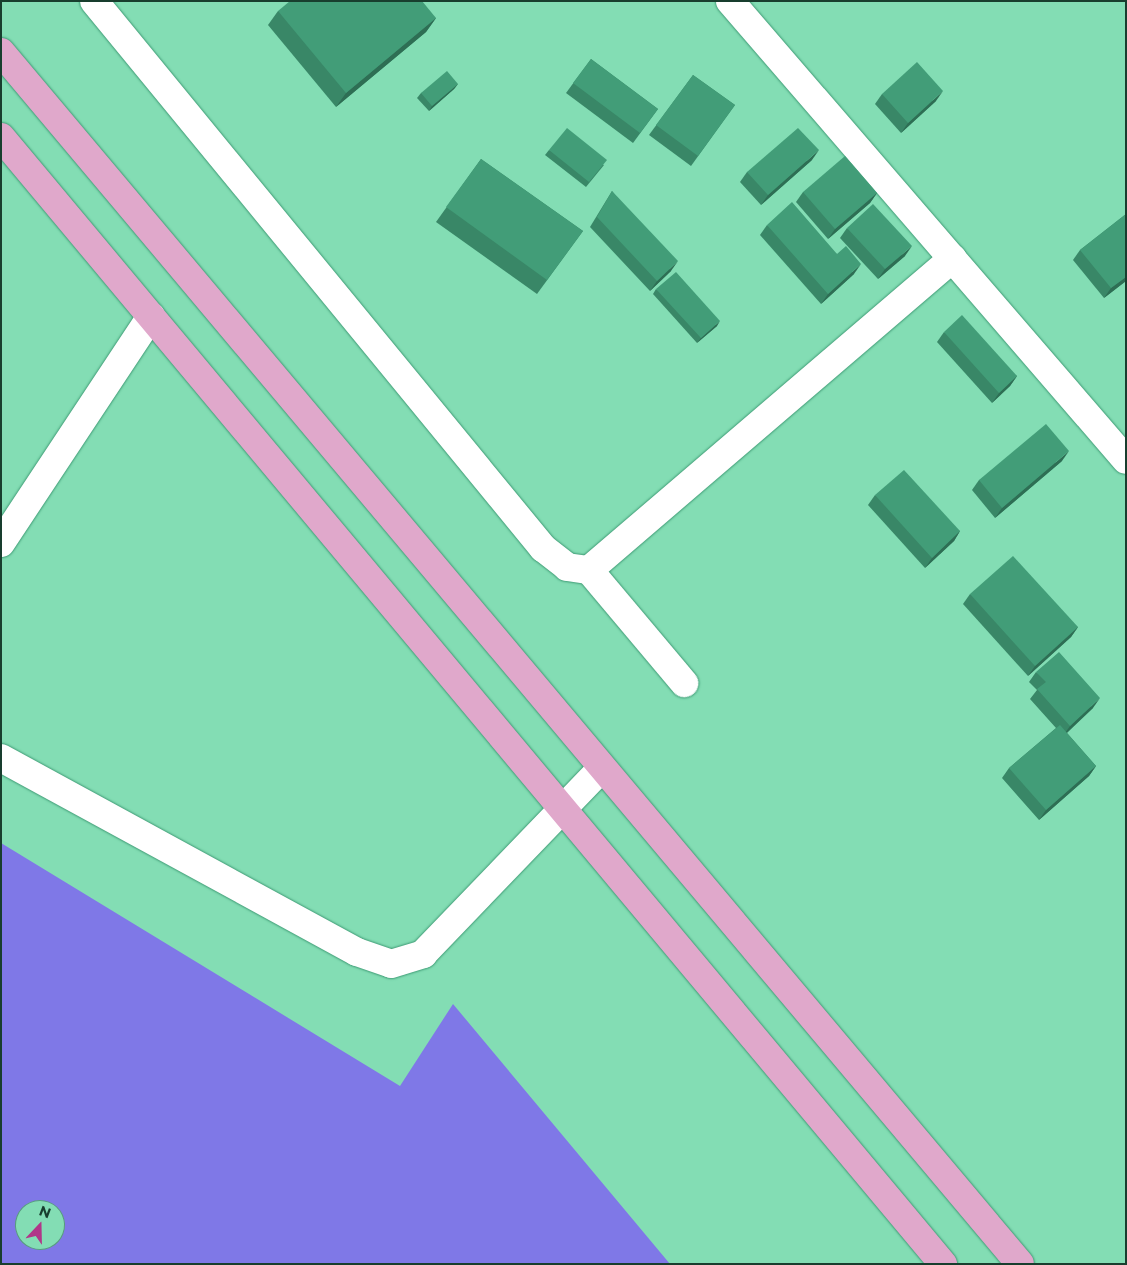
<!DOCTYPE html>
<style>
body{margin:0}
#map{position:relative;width:1127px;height:1265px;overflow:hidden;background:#83ddb4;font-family:Montserrat,sans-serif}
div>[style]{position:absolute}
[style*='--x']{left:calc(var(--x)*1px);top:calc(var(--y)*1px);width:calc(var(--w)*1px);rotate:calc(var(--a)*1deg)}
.water>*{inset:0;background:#7f78e7}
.roads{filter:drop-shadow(0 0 1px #3e9a74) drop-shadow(0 0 1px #3e9a74)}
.street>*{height:28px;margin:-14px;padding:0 14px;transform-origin:14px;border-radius:14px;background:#fff}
.primary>*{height:28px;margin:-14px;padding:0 14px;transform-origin:14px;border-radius:14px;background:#e0a8cb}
.wall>*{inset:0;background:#398767}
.shaded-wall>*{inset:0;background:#2e6e54}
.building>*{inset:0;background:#429d78}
span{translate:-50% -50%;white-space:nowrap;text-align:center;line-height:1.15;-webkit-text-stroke:4px #83ddb4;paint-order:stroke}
.frame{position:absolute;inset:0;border:2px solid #183e2e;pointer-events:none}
.north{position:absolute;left:15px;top:1200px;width:50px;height:50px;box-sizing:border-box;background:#83ddb4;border:1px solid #589d7e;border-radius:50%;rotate:21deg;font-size:14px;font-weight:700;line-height:20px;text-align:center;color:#183e2e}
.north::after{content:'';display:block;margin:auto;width:18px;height:22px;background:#b13689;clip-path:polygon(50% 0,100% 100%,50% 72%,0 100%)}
</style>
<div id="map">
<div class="water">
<i style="clip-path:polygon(evenodd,1px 843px,400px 1086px,453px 1004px,670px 1264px,1px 1264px,1px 843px,25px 1210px,55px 1210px,55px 1240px,25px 1240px,25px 1210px)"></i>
</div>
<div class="roads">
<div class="street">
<i style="--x:94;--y:1;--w:708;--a:50.62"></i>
<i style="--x:543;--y:548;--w:31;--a:38"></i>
<i style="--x:567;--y:567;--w:22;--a:8"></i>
<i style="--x:589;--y:570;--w:479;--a:-40.6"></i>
<i style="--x:730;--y:1;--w:606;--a:49.21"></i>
<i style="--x:1;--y:543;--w:272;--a:-56.5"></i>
<i style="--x:589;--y:570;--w:148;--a:49.9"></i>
<i style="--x:1;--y:758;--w:405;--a:28.6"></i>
<i style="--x:357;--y:952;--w:36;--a:19"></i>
<i style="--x:391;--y:964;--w:34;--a:-17"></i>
<i style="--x:423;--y:954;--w:257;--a:-46.1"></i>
</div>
<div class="primary">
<i style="--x:1;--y:52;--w:1583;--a:49.94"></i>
<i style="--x:1;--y:137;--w:1469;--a:50.11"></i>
</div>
</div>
<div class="wall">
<i style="clip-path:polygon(278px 11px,436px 18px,426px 32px,336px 107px,268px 25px)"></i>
<i style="clip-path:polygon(591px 59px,658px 109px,633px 143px,566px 93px)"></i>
<i style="clip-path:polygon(693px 75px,735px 105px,691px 166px,649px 135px)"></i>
<i style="clip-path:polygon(458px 84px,454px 89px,429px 111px,417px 98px,421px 93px)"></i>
<i style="clip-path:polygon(882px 94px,936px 101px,901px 133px,875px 104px)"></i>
<i style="clip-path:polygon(549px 150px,604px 165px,586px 187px,545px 155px)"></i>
<i style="clip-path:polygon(481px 159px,583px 231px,537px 294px,436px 222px)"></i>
<i style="clip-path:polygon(812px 160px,761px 205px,740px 182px,747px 172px)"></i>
<i style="clip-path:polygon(612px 191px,671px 271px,650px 291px,590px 227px)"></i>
<i style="clip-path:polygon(803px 192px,877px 193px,870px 203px,828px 239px,796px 202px)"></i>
<i style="clip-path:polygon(1126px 214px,1126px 281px,1104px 298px,1073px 260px,1080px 250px)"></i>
<i style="clip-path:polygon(767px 225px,837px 254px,854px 274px,821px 304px,760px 235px)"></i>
<i style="clip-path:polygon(847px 228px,905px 256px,878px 279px,840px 238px)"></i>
<i style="clip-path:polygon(656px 289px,717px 326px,697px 343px,653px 294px)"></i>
<i style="clip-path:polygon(944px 332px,1017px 376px,1010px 386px,992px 403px,937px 342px)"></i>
<i style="clip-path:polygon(1062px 461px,995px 518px,972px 490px,979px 480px)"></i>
<i style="clip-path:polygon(875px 495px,960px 531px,954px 541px,925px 568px,868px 505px)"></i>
<i style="clip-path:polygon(970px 594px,1078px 627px,1071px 637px,1028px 676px,963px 604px)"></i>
<i style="clip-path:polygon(1036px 672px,1093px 708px,1067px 733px,1096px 766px,1089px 776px,1039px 820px,1002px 778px,1009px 768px,1056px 728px,1030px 699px,1037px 690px,1029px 682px)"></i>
</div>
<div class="shaded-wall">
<i style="clip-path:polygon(436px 18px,426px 32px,336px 107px,346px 93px)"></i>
<i style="clip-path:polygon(458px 84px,454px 89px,429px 111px,432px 106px)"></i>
<i style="clip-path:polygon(943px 91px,936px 101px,901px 133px,908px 123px)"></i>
<i style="clip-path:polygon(819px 150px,812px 160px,761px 205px,768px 195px)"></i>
<i style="clip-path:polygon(877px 193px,870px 203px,828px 239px,835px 229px)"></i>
<i style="clip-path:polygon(912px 246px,905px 256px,878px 279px,885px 269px)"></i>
<i style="clip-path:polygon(678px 261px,671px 271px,650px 291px,657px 281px)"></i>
<i style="clip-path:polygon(861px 264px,854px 274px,821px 304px,828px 294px)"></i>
<i style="clip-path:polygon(1126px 277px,1126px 281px,1104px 298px,1111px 288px)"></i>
<i style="clip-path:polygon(720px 321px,717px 326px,697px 343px,701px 338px)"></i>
<i style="clip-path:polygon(1017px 376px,1010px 386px,992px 403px,999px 393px)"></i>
<i style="clip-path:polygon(1069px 451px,1062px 461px,995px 518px,1002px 508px)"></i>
<i style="clip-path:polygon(960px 531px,954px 541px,925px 568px,932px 558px)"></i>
<i style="clip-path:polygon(1078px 627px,1071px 637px,1028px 676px,1035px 666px)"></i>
<i style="clip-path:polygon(1100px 698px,1093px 708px,1063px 736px,1070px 726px)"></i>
<i style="clip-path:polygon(1096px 766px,1089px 776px,1039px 820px,1046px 810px)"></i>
</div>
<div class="building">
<i style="clip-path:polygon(290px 1px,422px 1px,436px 18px,346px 93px,278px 11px)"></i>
<i style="clip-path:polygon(591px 59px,658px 109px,640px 133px,573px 83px)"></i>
<i style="clip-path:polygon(917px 62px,943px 91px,908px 123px,882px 94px)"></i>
<i style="clip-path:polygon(447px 71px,458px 84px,432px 106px,421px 93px)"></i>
<i style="clip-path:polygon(693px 75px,735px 105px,698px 156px,656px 125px)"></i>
<i style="clip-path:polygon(567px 128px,607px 160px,589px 182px,549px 150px)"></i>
<i style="clip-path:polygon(798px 128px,819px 150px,768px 195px,747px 172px)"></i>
<i style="clip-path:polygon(845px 156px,877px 193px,835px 229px,803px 192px)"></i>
<i style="clip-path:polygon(481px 159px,583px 231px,547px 280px,446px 207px)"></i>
<i style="clip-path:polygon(612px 191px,678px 261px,657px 281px,597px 217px)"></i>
<i style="clip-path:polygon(792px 202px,837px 254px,846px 246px,861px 264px,828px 294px,767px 225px)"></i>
<i style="clip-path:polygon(873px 204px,912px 246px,885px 269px,847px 228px)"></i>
<i style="clip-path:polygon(1126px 214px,1126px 277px,1111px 288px,1080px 250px)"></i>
<i style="clip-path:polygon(676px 272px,720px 321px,701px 338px,656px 289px)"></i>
<i style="clip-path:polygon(962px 315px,1017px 376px,999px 393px,944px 332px)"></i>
<i style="clip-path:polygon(1046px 424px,1069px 451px,1002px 508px,979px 480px)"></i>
<i style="clip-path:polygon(904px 470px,960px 531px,932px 558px,875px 495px)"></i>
<i style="clip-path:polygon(1013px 556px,1078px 627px,1035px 666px,970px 594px)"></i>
<i style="clip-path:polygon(1059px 652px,1100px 698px,1070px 726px,1037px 689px,1046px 682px,1036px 672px)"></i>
<i style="clip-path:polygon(1060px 725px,1096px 766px,1046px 810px,1009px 768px)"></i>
</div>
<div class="frame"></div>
<div class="north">N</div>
</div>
